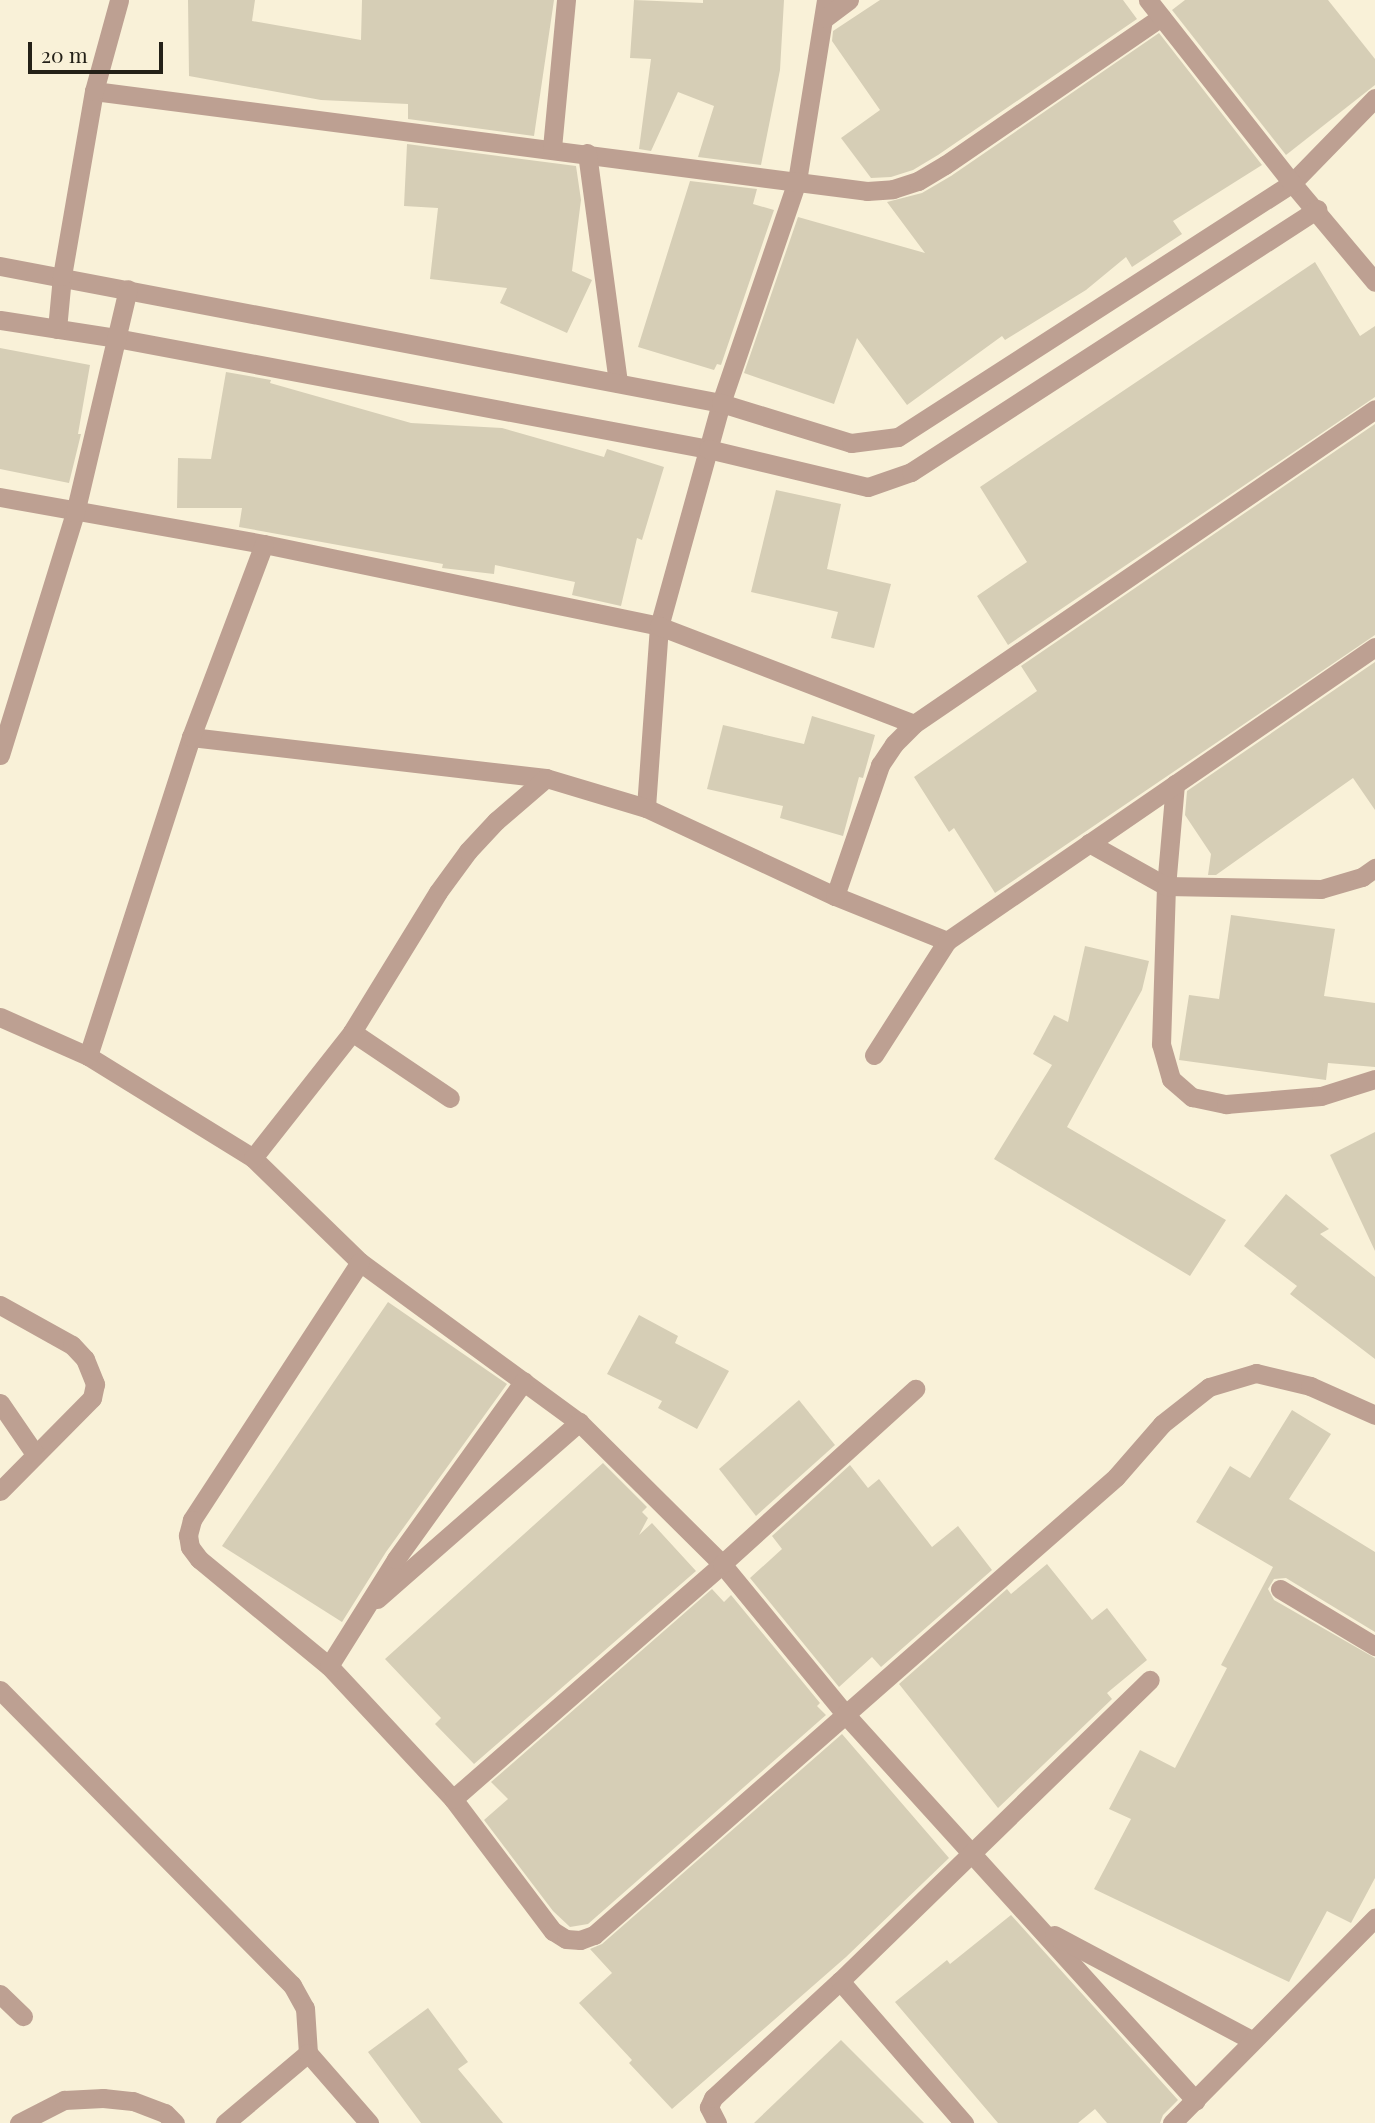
<!DOCTYPE html>
<style>
body{margin:0}
#map{position:relative;width:1375px;height:2123px;overflow:hidden;background:#f9f1d8;font-family:"Playfair Display",serif}
div>[style]{position:absolute}
[style*='--x']{left:calc(var(--x)*1px);top:calc(var(--y)*1px);width:calc(var(--w)*1px);rotate:calc(var(--a)*1deg)}
.building>*{inset:0;background:#d6ceb6}
.minor>*{height:19px;margin:-9.5px;padding:0 9.5px;transform-origin:9.5px;border-radius:9.5px;background:#bda092}
span{translate:-50% -50%;white-space:nowrap;text-align:center;line-height:1.15;-webkit-text-stroke:7px #f9f1d8;paint-order:stroke}
.scale{position:absolute;left:28px;top:42px;width:135px;height:32px;box-sizing:border-box;border:4px solid #242118;border-top:0;padding-left:9px;font-size:21px;line-height:24px;white-space:nowrap;color:#242118;-webkit-text-stroke:5px #f9f1d8;paint-order:stroke}
</style>
<div id="map">
<div class="building">
<i style="clip-path:polygon(188px 0,255px 0,252px 21px,361px 40px,362px 0,554px 0,534px 136px,408px 119px,408px 104px,321px 100px,189px 76px)"></i>
<i style="clip-path:polygon(634px 0,703px 3px,703px 0,784px 0,780px 70px,761px 165px,698px 157px,714px 106px,678px 92px,651px 151px,639px 149px,651px 59px,630px 58px)"></i>
<i style="clip-path:polygon(880px 0,1123px 0,1137px 19px,938px 155px,913px 170px,891px 177px,871px 178px,841px 138px,880px 110px,832px 41px,833px 31px)"></i>
<i style="clip-path:polygon(1185px 0,1328px 0,1375px 59px,1375px 85px,1286px 155px,1172px 10px)"></i>
<i style="clip-path:polygon(1159px 33px,1262px 165px,1173px 221px,1182px 234px,1132px 267px,1126px 257px,1086px 290px,1005px 340px,1002px 336px,907px 405px,857px 338px,834px 404px,744px 373px,798px 217px,925px 253px,887px 202px,922px 193px,951px 176px)"></i>
<i style="clip-path:polygon(407px 144px,576px 166px,581px 200px,572px 271px,592px 280px,567px 333px,500px 303px,507px 288px,430px 279px,438px 208px,404px 206px)"></i>
<i style="clip-path:polygon(690px 181px,757px 189px,753px 204px,774px 210px,721px 365px,717px 364px,714px 370px,638px 347px)"></i>
<i style="clip-path:polygon(1315px 262px,1360px 336px,1375px 326px,1375px 397px,1008px 645px,977px 596px,1027px 562px,980px 487px)"></i>
<i style="clip-path:polygon(0 348px,90px 365px,78px 434px,81px 434px,69px 483px,0 469px)"></i>
<i style="clip-path:polygon(226px 372px,271px 380px,270px 383px,411px 423px,502px 428px,604px 457px,607px 449px,664px 467px,642px 540px,637px 538px,621px 606px,572px 595px,575px 582px,495px 565px,494px 574px,442px 568px,443px 564px,239px 527px,242px 508px,177px 508px,178px 458px,211px 459px)"></i>
<i style="clip-path:polygon(1375px 424px,1375px 635px,995px 893px,954px 828px,949px 832px,914px 777px,1037px 691px,1021px 666px)"></i>
<i style="clip-path:polygon(776px 490px,841px 504px,827px 569px,891px 584px,874px 648px,831px 638px,838px 612px,751px 592px)"></i>
<i style="clip-path:polygon(1375px 662px,1375px 810px,1353px 778px,1216px 875px,1208px 875px,1211px 854px,1185px 815px,1187px 791px)"></i>
<i style="clip-path:polygon(812px 716px,875px 735px,863px 778px,859px 777px,843px 836px,780px 818px,783px 806px,707px 789px,723px 725px,804px 744px)"></i>
<i style="clip-path:polygon(1231px 915px,1335px 929px,1324px 996px,1375px 1003px,1375px 1067px,1328px 1063px,1326px 1080px,1179px 1060px,1189px 995px,1219px 999px)"></i>
<i style="clip-path:polygon(1085px 946px,1149px 961px,1142px 990px,1067px 1127px,1226px 1220px,1190px 1276px,994px 1159px,1052px 1065px,1033px 1054px,1054px 1015px,1068px 1022px)"></i>
<i style="clip-path:polygon(1375px 1132px,1375px 1251px,1330px 1155px)"></i>
<i style="clip-path:polygon(1286px 1194px,1329px 1229px,1320px 1234px,1375px 1277px,1375px 1359px,1290px 1294px,1297px 1286px,1244px 1246px)"></i>
<i style="clip-path:polygon(388px 1302px,507px 1384px,386px 1552px,342px 1622px,222px 1546px)"></i>
<i style="clip-path:polygon(639px 1315px,678px 1336px,675px 1343px,729px 1371px,697px 1429px,658px 1408px,662px 1401px,607px 1374px)"></i>
<i style="clip-path:polygon(799px 1400px,835px 1445px,756px 1516px,719px 1469px)"></i>
<i style="clip-path:polygon(1292px 1410px,1331px 1434px,1289px 1499px,1375px 1552px,1375px 1632px,1286px 1578px,1274px 1579px,1268px 1589px,1274px 1600px,1375px 1658px,1375px 1878px,1351px 1923px,1327px 1911px,1289px 1982px,1094px 1889px,1131px 1819px,1109px 1809px,1140px 1750px,1175px 1768px,1227px 1668px,1221px 1665px,1273px 1567px,1196px 1522px,1230px 1466px,1250px 1478px)"></i>
<i style="clip-path:polygon(603px 1463px,647px 1507px,642px 1512px,648px 1518px,639px 1535px,652px 1523px,696px 1571px,474px 1764px,435px 1724px,441px 1718px,385px 1659px)"></i>
<i style="clip-path:polygon(850px 1465px,868px 1488px,879px 1479px,932px 1547px,958px 1526px,992px 1570px,881px 1667px,872px 1657px,839px 1687px,750px 1578px,782px 1549px,772px 1536px)"></i>
<i style="clip-path:polygon(1047px 1564px,1092px 1620px,1107px 1608px,1147px 1660px,1107px 1693px,1112px 1699px,998px 1808px,899px 1684px,1007px 1589px,1011px 1594px)"></i>
<i style="clip-path:polygon(712px 1589px,724px 1602px,731px 1595px,820px 1703px,817px 1706px,826px 1715px,588px 1924px,570px 1927px,553px 1911px,484px 1820px,508px 1799px,491px 1782px)"></i>
<i style="clip-path:polygon(842px 1734px,949px 1858px,846px 1957px,672px 2109px,629px 2063px,632px 2060px,579px 2003px,612px 1973px,590px 1949px,602px 1944px)"></i>
<i style="clip-path:polygon(1011px 1915px,1178px 2100px,1163px 2115px,1160px 2123px,1107px 2123px,1095px 2109px,1078px 2123px,998px 2123px,895px 2002px,947px 1960px,950px 1964px)"></i>
<i style="clip-path:polygon(428px 2008px,468px 2062px,458px 2069px,503px 2123px,421px 2123px,368px 2052px)"></i>
<i style="clip-path:polygon(841px 2040px,924px 2123px,754px 2123px)"></i>
</div>
<div class="minor">
<i style="--x:826;--y:0;--w:183;--a:99.1"></i>
<i style="--x:797;--y:181;--w:235;--a:108.9"></i>
<i style="--x:721;--y:403;--w:231;--a:105.5"></i>
<i style="--x:659;--y:626;--w:182;--a:94.1"></i>
<i style="--x:646;--y:808;--w:208;--a:25"></i>
<i style="--x:835;--y:896;--w:121;--a:21.9"></i>
<i style="--x:825;--y:18;--w:30;--a:-37"></i>
<i style="--x:94;--y:91;--w:779;--a:7.37"></i>
<i style="--x:867;--y:191;--w:26;--a:-4"></i>
<i style="--x:893;--y:189;--w:26;--a:-18"></i>
<i style="--x:918;--y:181;--w:31;--a:-31"></i>
<i style="--x:945;--y:165;--w:262;--a:-34.4"></i>
<i style="--x:1375;--y:98;--w:119;--a:134.3"></i>
<i style="--x:1292;--y:183;--w:129;--a:50"></i>
<i style="--x:552;--y:148;--w:149;--a:-84.6"></i>
<i style="--x:587;--y:153;--w:232;--a:82.3"></i>
<i style="--x:0;--y:266;--w:734;--a:10.76"></i>
<i style="--x:721;--y:403;--w:136;--a:17.1"></i>
<i style="--x:851;--y:443;--w:47;--a:-7.3"></i>
<i style="--x:898;--y:437;--w:469;--a:-32.8"></i>
<i style="--x:1292;--y:183;--w:233;--a:-128.2"></i>
<i style="--x:0;--y:320;--w:117;--a:8.8"></i>
<i style="--x:116;--y:338;--w:602;--a:10.62"></i>
<i style="--x:708;--y:449;--w:164;--a:13.4"></i>
<i style="--x:868;--y:487;--w:46;--a:-19.2"></i>
<i style="--x:911;--y:472;--w:484;--a:-32.9"></i>
<i style="--x:57;--y:329;--w:53;--a:-84.6"></i>
<i style="--x:62;--y:276;--w:188;--a:-80.2"></i>
<i style="--x:94;--y:91;--w:94;--a:-74.6"></i>
<i style="--x:0;--y:497;--w:268;--a:10.1"></i>
<i style="--x:264;--y:544;--w:403;--a:11.7"></i>
<i style="--x:659;--y:626;--w:273;--a:21"></i>
<i style="--x:191;--y:737;--w:357;--a:6.6"></i>
<i style="--x:546;--y:778;--w:104;--a:16.7"></i>
<i style="--x:0;--y:755;--w:253;--a:-72.8"></i>
<i style="--x:75;--y:513;--w:230;--a:-76.7"></i>
<i style="--x:1175;--y:784;--w:102;--a:95"></i>
<i style="--x:1166;--y:886;--w:158;--a:91.8"></i>
<i style="--x:1161;--y:1044;--w:36;--a:74"></i>
<i style="--x:1171;--y:1079;--w:28;--a:41"></i>
<i style="--x:1192;--y:1097;--w:35;--a:12"></i>
<i style="--x:1226;--y:1104;--w:95;--a:-4.8"></i>
<i style="--x:1321;--y:1096;--w:57;--a:-17.5"></i>
<i style="--x:1089;--y:843;--w:88;--a:29.2"></i>
<i style="--x:1166;--y:886;--w:155;--a:1.1"></i>
<i style="--x:1321;--y:889;--w:43;--a:-16.3"></i>
<i style="--x:1362;--y:877;--w:16;--a:-35"></i>
<i style="--x:835;--y:896;--w:139;--a:-71"></i>
<i style="--x:880;--y:765;--w:25;--a:-56"></i>
<i style="--x:894;--y:744;--w:28;--a:-45"></i>
<i style="--x:914;--y:724;--w:558;--a:-34.34"></i>
<i style="--x:0;--y:1017;--w:96;--a:23.9"></i>
<i style="--x:88;--y:1056;--w:194;--a:31.7"></i>
<i style="--x:253;--y:1158;--w:149;--a:44.2"></i>
<i style="--x:360;--y:1262;--w:271;--a:36.2"></i>
<i style="--x:579;--y:1422;--w:202;--a:44.8"></i>
<i style="--x:722;--y:1564;--w:194;--a:50.6"></i>
<i style="--x:845;--y:1714;--w:522;--a:47.79"></i>
<i style="--x:352;--y:1032;--w:118;--a:34"></i>
<i style="--x:874;--y:1055;--w:135;--a:-57.4"></i>
<i style="--x:947;--y:941;--w:519;--a:-34.49"></i>
<i style="--x:88;--y:1056;--w:335;--a:-72.1"></i>
<i style="--x:191;--y:737;--w:206;--a:-69.3"></i>
<i style="--x:253;--y:1158;--w:160;--a:-51.8"></i>
<i style="--x:352;--y:1032;--w:164;--a:-58.4"></i>
<i style="--x:438;--y:892;--w:51;--a:-53.8"></i>
<i style="--x:468;--y:851;--w:41;--a:-47"></i>
<i style="--x:496;--y:821;--w:66;--a:-40.7"></i>
<i style="--x:360;--y:1262;--w:308;--a:123.1"></i>
<i style="--x:192;--y:1520;--w:16;--a:105"></i>
<i style="--x:188;--y:1535;--w:12;--a:81"></i>
<i style="--x:190;--y:1547;--w:15;--a:53"></i>
<i style="--x:199;--y:1559;--w:168;--a:39.5"></i>
<i style="--x:329;--y:1666;--w:182;--a:47"></i>
<i style="--x:453;--y:1799;--w:166;--a:52.9"></i>
<i style="--x:553;--y:1931;--w:15;--a:32"></i>
<i style="--x:566;--y:1939;--w:14;--a:4"></i>
<i style="--x:580;--y:1940;--w:15;--a:-20"></i>
<i style="--x:594;--y:1935;--w:694;--a:-41.26"></i>
<i style="--x:1116;--y:1477;--w:70;--a:-49"></i>
<i style="--x:1162;--y:1424;--w:60;--a:-38.2"></i>
<i style="--x:1209;--y:1387;--w:49;--a:-16.6"></i>
<i style="--x:1256;--y:1373;--w:56;--a:13.5"></i>
<i style="--x:1310;--y:1386;--w:71;--a:24"></i>
<i style="--x:0;--y:1305;--w:82;--a:29.1"></i>
<i style="--x:72;--y:1345;--w:19;--a:47"></i>
<i style="--x:85;--y:1359;--w:27;--a:68"></i>
<i style="--x:95;--y:1384;--w:14;--a:102"></i>
<i style="--x:92;--y:1398;--w:131;--a:134.7"></i>
<i style="--x:0;--y:1403;--w:62;--a:55.5"></i>
<i style="--x:1280;--y:1589;--w:111;--a:31"></i>
<i style="--x:377;--y:1599;--w:269;--a:-41.2"></i>
<i style="--x:329;--y:1666;--w:126;--a:-57.9"></i>
<i style="--x:396;--y:1559;--w:219;--a:-54.3"></i>
<i style="--x:0;--y:1690;--w:415;--a:45.3"></i>
<i style="--x:292;--y:1985;--w:26;--a:61"></i>
<i style="--x:305;--y:2008;--w:45;--a:86.2"></i>
<i style="--x:308;--y:2053;--w:109;--a:139.9"></i>
<i style="--x:453;--y:1799;--w:357;--a:-41.1"></i>
<i style="--x:722;--y:1564;--w:261;--a:-42.2"></i>
<i style="--x:1054;--y:1935;--w:225;--a:28"></i>
<i style="--x:840;--y:1981;--w:189;--a:48.9"></i>
<i style="--x:0;--y:1994;--w:32;--a:44"></i>
<i style="--x:308;--y:2053;--w:93;--a:48.9"></i>
<i style="--x:19;--y:2123;--w:51;--a:-27.1"></i>
<i style="--x:64;--y:2100;--w:39;--a:-3"></i>
<i style="--x:103;--y:2098;--w:30;--a:6"></i>
<i style="--x:133;--y:2101;--w:34;--a:21"></i>
<i style="--x:165;--y:2113;--w:14;--a:45"></i>
<i style="--x:717;--y:2123;--w:18;--a:-117"></i>
<i style="--x:709;--y:2107;--w:10;--a:-66"></i>
<i style="--x:713;--y:2098;--w:173;--a:-42.7"></i>
<i style="--x:840;--y:1981;--w:432;--a:-44.2"></i>
<i style="--x:1172;--y:2123;--w:289;--a:-45.3"></i>
</div>
<div class="scale">20 m</div>
</div>
